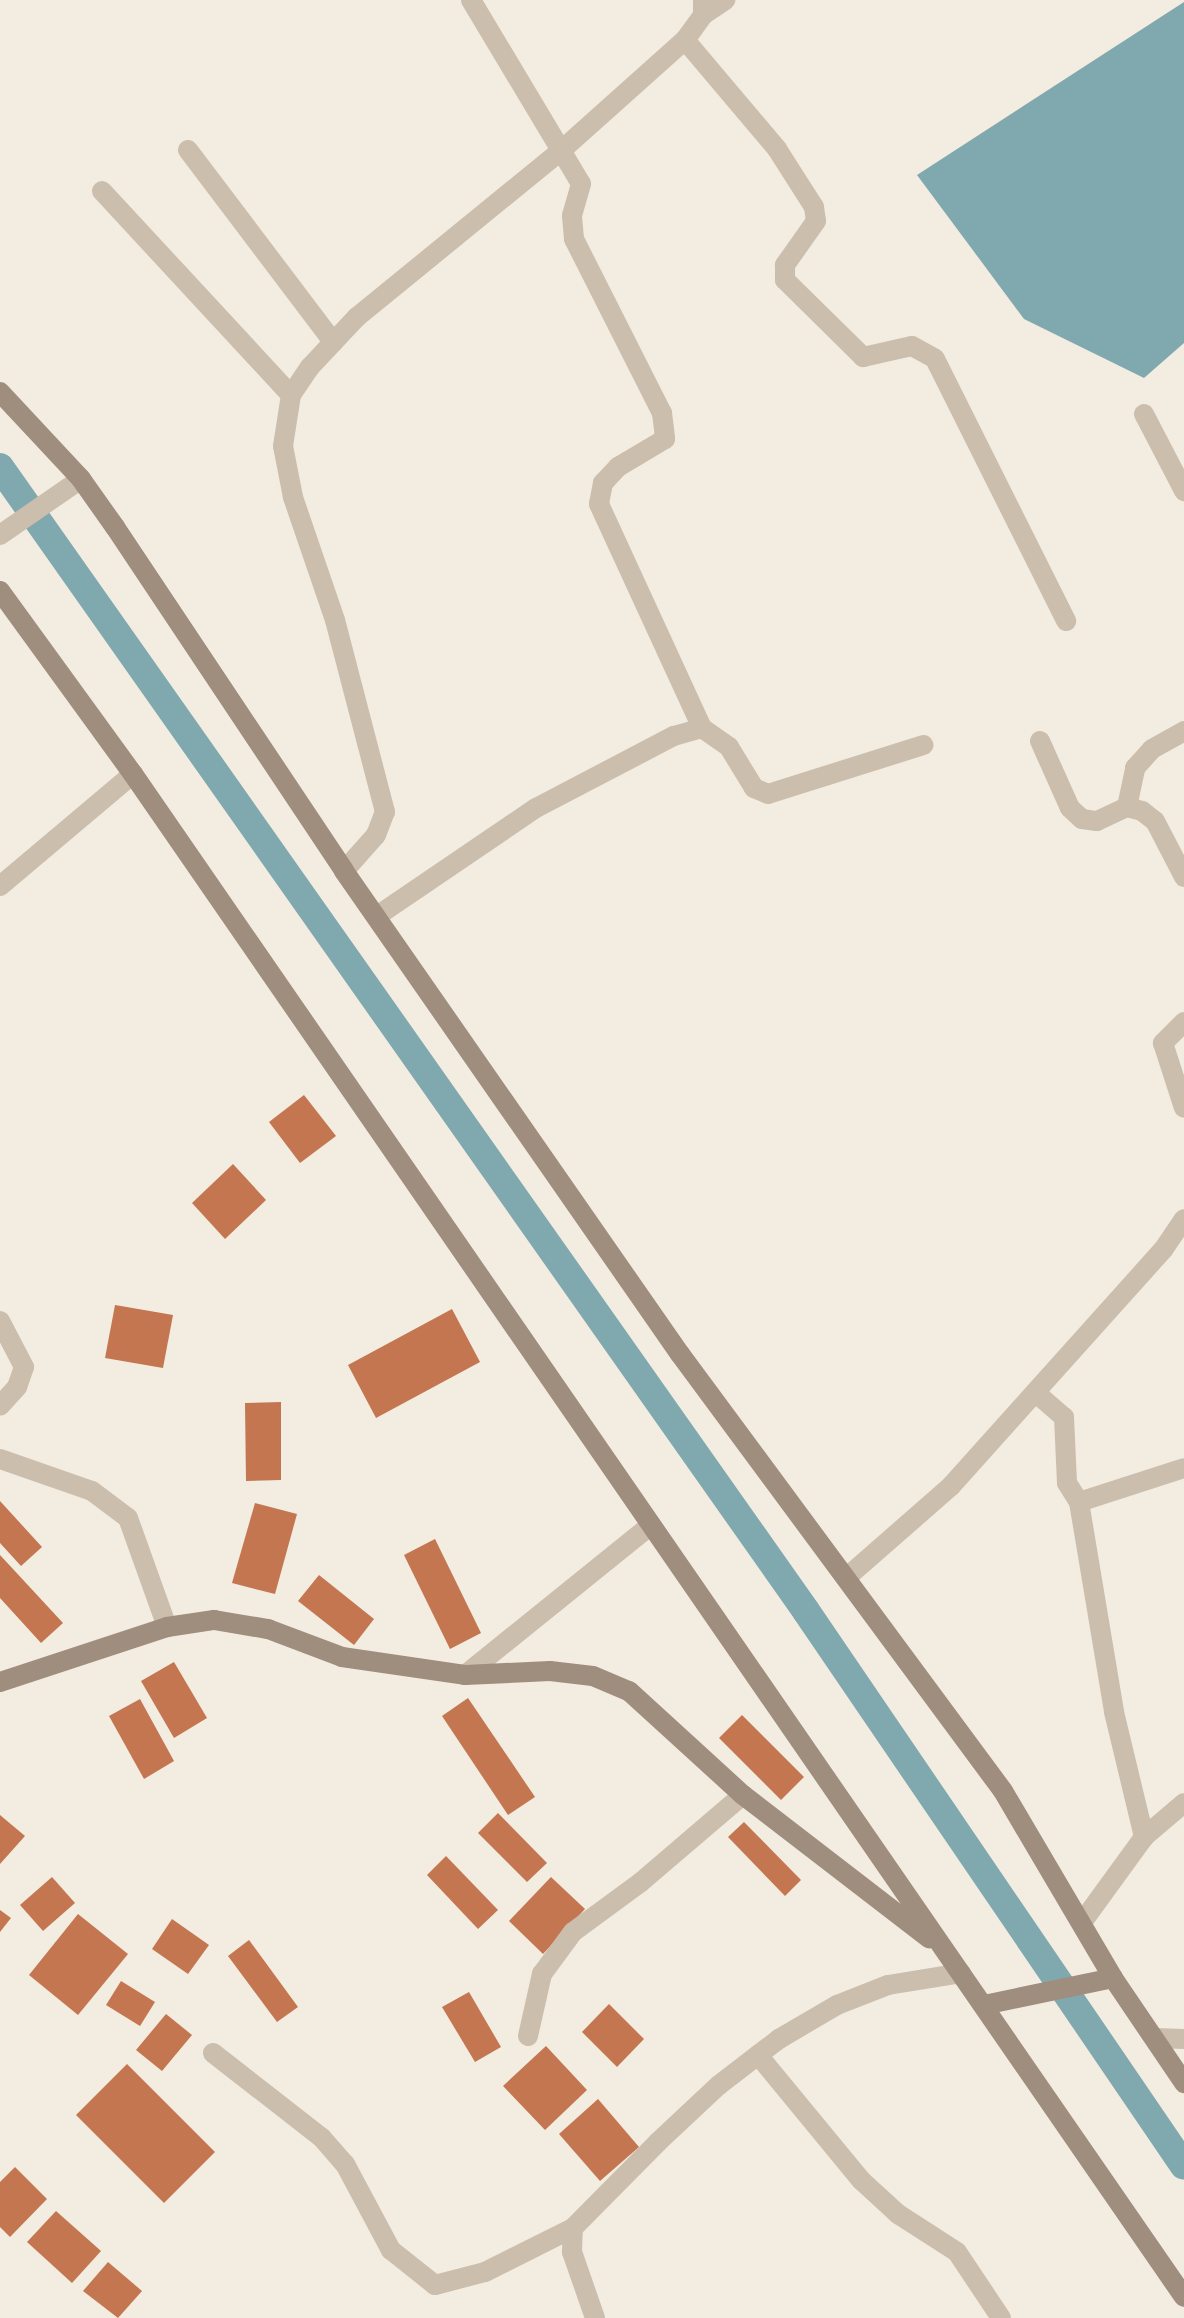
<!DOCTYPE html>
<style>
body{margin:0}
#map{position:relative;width:1184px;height:2318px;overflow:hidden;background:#f3ece1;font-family:Signika,sans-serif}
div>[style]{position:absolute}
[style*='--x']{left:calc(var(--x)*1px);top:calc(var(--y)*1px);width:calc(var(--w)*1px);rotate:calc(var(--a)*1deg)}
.water>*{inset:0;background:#80a9af}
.canal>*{height:28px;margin:-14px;padding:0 14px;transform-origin:14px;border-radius:14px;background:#80a9af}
.building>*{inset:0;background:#c3764f}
.street>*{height:20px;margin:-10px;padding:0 10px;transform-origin:10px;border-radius:10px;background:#cbbead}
.secondary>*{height:20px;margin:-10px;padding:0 10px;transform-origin:10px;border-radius:10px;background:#9f8d7e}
span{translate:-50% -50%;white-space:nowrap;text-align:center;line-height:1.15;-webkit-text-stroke:6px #faf6ee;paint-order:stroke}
</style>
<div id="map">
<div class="water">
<i style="clip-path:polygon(1184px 2px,1184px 343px,1144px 378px,1024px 319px,917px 175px)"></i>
</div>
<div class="canal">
<i style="--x:0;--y:467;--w:1399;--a:54.83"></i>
<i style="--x:806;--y:1611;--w:671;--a:55.74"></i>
</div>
<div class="building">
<i style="clip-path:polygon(304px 1095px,336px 1136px,300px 1163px,269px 1122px)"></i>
<i style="clip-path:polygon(233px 1164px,266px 1200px,225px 1239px,192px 1203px)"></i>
<i style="clip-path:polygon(115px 1305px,173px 1315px,163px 1368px,105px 1358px)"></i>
<i style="clip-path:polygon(452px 1309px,480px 1362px,376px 1418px,348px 1365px)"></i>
<i style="clip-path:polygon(281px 1402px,281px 1480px,246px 1481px,245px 1403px)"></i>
<i style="clip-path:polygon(0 1501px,42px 1547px,21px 1566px,0 1543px)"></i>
<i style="clip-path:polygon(255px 1503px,297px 1514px,275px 1594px,232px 1583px)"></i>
<i style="clip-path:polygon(435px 1539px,481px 1633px,450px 1649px,404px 1555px)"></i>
<i style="clip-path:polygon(0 1555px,63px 1623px,41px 1643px,0 1598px)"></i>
<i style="clip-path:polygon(319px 1575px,374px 1619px,354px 1645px,298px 1601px)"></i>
<i style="clip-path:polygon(174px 1662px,207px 1718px,174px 1738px,141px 1681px)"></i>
<i style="clip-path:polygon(468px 1698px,535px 1797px,508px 1815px,442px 1716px)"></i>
<i style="clip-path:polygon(140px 1699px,174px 1761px,144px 1779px,109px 1716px)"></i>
<i style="clip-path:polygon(742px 1715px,804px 1777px,781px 1800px,719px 1738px)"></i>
<i style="clip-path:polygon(498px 1813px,547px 1863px,527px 1882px,478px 1833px)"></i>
<i style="clip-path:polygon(0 1815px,25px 1836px,0 1864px)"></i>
<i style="clip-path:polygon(744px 1822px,801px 1880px,785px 1896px,728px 1837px)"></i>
<i style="clip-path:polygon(446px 1856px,498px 1910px,478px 1929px,427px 1875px)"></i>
<i style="clip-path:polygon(52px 1877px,75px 1903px,43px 1931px,20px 1905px)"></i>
<i style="clip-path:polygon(551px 1877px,585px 1909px,543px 1954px,509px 1921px)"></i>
<i style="clip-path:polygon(0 1910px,11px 1918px,0 1932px)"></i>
<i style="clip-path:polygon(78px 1914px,128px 1954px,78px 2015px,29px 1975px)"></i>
<i style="clip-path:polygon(172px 1919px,209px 1945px,188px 1974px,152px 1949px)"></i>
<i style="clip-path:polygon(249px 1940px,298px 2007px,277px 2022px,228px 1956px)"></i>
<i style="clip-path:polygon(121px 1981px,155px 2002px,140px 2026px,106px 2005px)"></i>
<i style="clip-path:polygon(469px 1992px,501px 2047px,475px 2062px,442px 2007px)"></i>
<i style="clip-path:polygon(609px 2004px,644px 2039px,617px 2067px,582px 2032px)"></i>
<i style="clip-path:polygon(166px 2014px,192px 2035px,162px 2071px,136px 2050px)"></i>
<i style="clip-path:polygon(546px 2046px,587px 2090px,545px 2130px,503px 2086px)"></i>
<i style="clip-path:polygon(127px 2064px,215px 2152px,164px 2203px,76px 2115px)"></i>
<i style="clip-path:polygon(598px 2099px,639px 2147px,600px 2181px,559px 2134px)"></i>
<i style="clip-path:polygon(15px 2167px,47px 2199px,10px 2237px,0 2227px,0 2182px)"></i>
<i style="clip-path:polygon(56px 2211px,101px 2251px,72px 2283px,27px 2242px)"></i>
<i style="clip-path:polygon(108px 2262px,142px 2291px,118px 2318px,83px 2291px)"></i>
</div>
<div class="street">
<i style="--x:471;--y:0;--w:214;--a:59.1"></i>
<i style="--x:581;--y:184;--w:33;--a:106"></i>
<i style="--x:572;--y:216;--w:23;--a:85"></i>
<i style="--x:574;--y:239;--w:195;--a:63.2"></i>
<i style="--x:662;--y:413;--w:26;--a:83"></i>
<i style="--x:665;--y:439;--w:55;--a:149.2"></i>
<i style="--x:618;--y:467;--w:22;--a:133"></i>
<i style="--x:603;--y:483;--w:21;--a:101"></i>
<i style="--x:599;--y:504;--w:247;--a:65.3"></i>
<i style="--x:703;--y:15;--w:27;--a:-34"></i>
<i style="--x:685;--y:40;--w:143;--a:49.8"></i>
<i style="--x:777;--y:149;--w:69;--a:57.5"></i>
<i style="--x:814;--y:207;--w:14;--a:82"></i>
<i style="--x:816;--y:221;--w:54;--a:125.2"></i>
<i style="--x:785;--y:265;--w:15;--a:90"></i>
<i style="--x:785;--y:280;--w:110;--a:44.6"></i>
<i style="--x:863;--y:357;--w:50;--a:-12.7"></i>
<i style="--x:912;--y:346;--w:26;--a:29"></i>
<i style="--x:935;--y:359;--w:293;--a:63.4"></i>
<i style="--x:188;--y:150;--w:241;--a:52.9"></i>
<i style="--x:102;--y:191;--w:278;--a:47.2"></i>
<i style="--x:1144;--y:414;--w:87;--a:62.5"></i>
<i style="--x:0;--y:535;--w:98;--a:-34.7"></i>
<i style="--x:1040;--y:741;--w:73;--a:65.9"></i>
<i style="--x:1070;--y:808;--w:16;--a:43"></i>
<i style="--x:1082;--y:819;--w:15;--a:8"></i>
<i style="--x:1097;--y:821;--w:33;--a:-25"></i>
<i style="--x:1127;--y:807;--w:16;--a:15"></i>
<i style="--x:1142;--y:811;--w:16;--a:38"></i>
<i style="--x:1155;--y:821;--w:63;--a:62.6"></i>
<i style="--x:1127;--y:807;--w:40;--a:-78"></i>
<i style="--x:1135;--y:768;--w:25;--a:-48"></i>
<i style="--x:1152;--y:749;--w:37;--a:-29"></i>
<i style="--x:344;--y:871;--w:48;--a:-48.4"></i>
<i style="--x:376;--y:835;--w:25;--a:-69"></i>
<i style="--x:385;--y:812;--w:198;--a:-104.6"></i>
<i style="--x:335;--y:620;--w:130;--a:-108.9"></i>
<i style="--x:293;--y:497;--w:52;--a:-101.1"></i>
<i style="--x:283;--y:446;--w:52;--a:-81.1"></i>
<i style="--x:291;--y:395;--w:34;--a:-56"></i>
<i style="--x:310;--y:367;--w:69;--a:-46.8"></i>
<i style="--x:357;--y:317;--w:267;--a:-39.2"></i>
<i style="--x:564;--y:148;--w:162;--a:-41.8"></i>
<i style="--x:685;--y:40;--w:31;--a:-54"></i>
<i style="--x:703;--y:15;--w:15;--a:-90"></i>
<i style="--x:0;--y:886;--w:174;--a:-40.1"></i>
<i style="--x:377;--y:916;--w:192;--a:-34.2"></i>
<i style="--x:536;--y:808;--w:156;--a:-27.6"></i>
<i style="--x:674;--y:736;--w:29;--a:-16"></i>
<i style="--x:702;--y:728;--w:33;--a:35"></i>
<i style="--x:729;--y:747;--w:48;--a:58.6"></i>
<i style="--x:754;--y:788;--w:15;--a:23"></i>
<i style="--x:768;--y:794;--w:163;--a:-17.5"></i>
<i style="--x:1184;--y:1022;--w:30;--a:135"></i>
<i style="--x:1163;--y:1043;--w:68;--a:72.1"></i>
<i style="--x:0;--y:1321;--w:52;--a:62.4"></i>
<i style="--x:24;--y:1367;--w:21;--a:109"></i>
<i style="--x:17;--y:1387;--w:25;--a:132"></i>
<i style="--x:1036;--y:1393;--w:37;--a:41"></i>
<i style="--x:1064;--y:1417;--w:66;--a:87.4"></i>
<i style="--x:1067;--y:1483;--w:22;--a:58"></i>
<i style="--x:1079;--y:1502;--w:110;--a:-17.9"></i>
<i style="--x:0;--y:1459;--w:97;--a:19.2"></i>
<i style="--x:92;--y:1491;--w:45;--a:36.9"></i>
<i style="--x:128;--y:1518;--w:116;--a:70.3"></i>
<i style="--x:1079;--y:1502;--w:213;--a:80.5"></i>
<i style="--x:1114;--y:1712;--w:129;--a:76.5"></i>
<i style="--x:846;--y:1578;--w:140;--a:-41.2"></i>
<i style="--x:951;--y:1486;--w:317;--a:-48.1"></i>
<i style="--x:1163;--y:1250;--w:37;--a:-56"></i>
<i style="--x:465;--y:1675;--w:239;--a:-38.9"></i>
<i style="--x:1083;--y:1921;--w:104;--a:-54"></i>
<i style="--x:1144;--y:1837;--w:52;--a:-40.4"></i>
<i style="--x:528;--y:2036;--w:64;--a:-77.3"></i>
<i style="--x:542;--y:1974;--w:52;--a:-53.6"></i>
<i style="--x:573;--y:1932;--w:84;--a:-36.3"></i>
<i style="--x:641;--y:1882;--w:134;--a:-40.5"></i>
<i style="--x:1155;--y:2038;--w:29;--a:2"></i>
<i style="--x:213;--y:2053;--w:138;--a:37.9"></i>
<i style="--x:322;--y:2138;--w:35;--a:49"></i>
<i style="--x:345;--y:2164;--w:98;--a:61.9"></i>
<i style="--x:391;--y:2250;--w:56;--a:38.5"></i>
<i style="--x:435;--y:2285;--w:52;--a:-14.6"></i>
<i style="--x:485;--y:2272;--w:98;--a:-26.6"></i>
<i style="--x:758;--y:2055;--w:163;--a:50.5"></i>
<i style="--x:862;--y:2181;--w:49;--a:42.5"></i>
<i style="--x:898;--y:2214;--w:70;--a:32.8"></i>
<i style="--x:957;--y:2252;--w:79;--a:56.3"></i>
<i style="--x:595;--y:2318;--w:70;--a:-109.2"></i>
<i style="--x:572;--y:2252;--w:24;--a:-88"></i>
<i style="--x:573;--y:2228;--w:121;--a:-45.3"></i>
<i style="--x:658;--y:2142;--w:83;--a:-43.1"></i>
<i style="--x:719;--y:2085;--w:76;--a:-37.5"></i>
<i style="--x:779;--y:2039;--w:67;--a:-30.4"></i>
<i style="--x:837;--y:2005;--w:55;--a:-21.4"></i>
<i style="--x:888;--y:1985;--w:74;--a:-9.3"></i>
</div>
<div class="secondary">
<i style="--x:0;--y:392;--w:119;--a:47"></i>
<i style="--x:81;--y:479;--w:59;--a:54.7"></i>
<i style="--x:115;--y:527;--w:413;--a:56.3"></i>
<i style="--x:344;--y:871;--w:588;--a:55.18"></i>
<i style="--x:680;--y:1354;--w:543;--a:53.53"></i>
<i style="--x:1003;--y:1791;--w:217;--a:59.5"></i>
<i style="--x:1113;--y:1978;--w:127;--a:55.9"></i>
<i style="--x:0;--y:591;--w:226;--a:54"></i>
<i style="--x:133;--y:774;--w:1850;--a:55.39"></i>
<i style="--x:0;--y:1682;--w:176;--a:-18.2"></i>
<i style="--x:167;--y:1627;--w:48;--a:-8.5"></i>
<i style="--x:214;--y:1620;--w:55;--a:9.5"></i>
<i style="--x:268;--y:1629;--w:79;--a:20.7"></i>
<i style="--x:342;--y:1657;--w:124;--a:8.3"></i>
<i style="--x:465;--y:1675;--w:85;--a:-2.7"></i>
<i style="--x:550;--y:1671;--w:43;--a:6.6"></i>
<i style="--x:593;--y:1676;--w:39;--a:23"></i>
<i style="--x:629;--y:1691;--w:154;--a:42.4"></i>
<i style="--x:743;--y:1795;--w:235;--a:37.6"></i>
<i style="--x:984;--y:2005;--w:132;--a:-11.8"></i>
</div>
</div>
